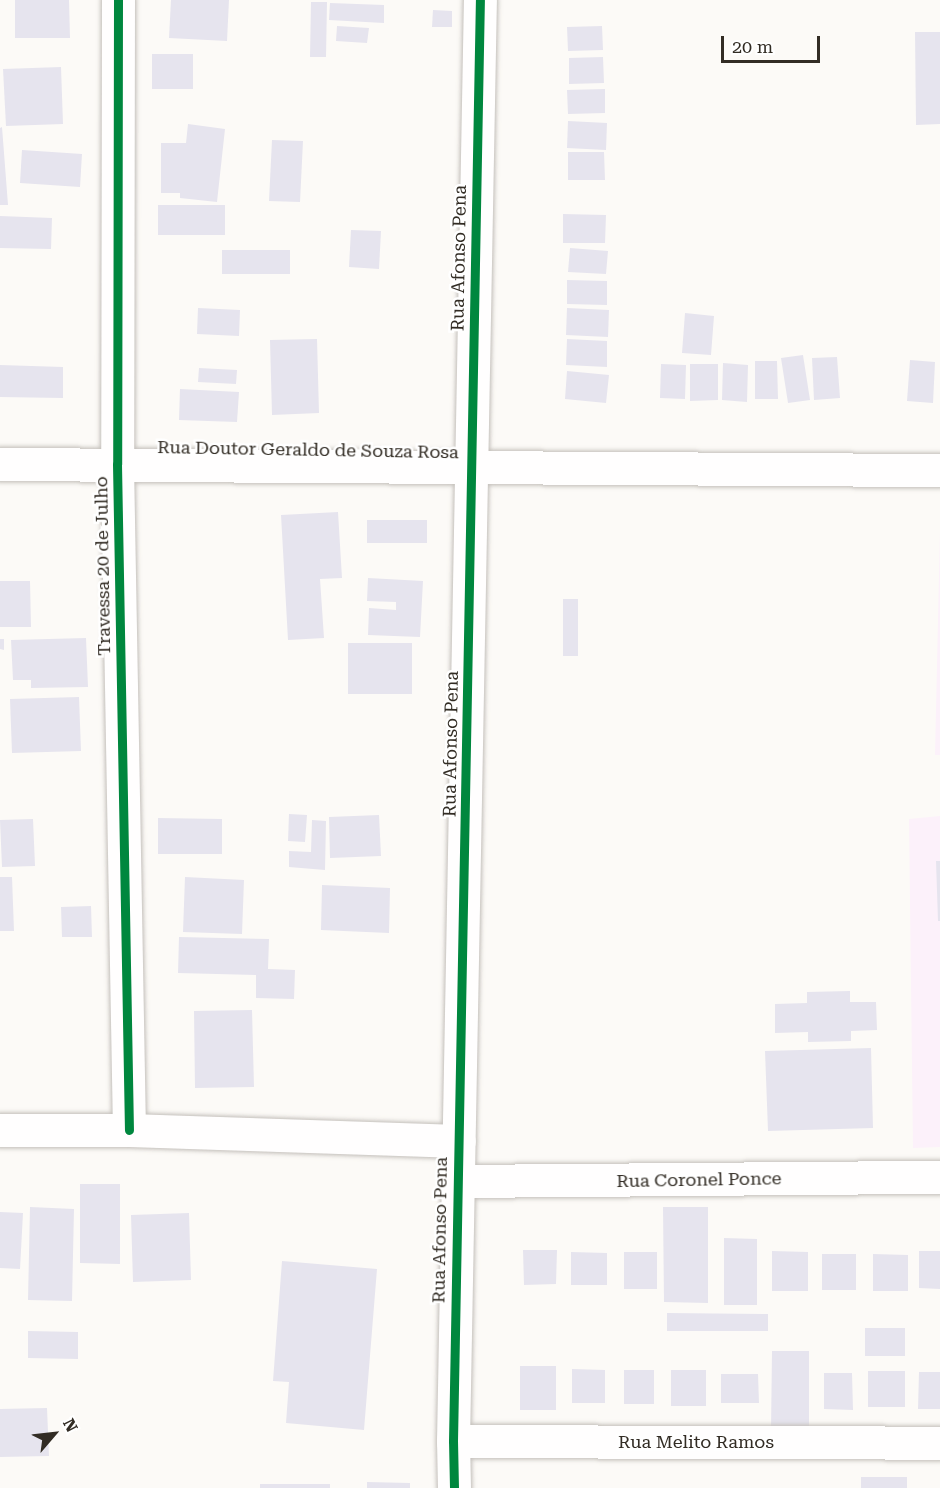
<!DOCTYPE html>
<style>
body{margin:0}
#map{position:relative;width:940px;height:1488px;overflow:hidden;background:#fcfaf7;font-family:"Roboto Serif",serif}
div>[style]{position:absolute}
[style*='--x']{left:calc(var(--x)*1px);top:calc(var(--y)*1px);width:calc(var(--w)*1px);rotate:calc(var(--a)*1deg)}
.education>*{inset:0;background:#fcf1fa}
.building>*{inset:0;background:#e6e4ee}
.roads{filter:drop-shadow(0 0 2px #c4c0bb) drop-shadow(0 0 2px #c4c0bb)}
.minor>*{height:33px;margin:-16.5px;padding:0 16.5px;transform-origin:16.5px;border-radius:16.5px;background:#fffefe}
.cycleway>*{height:9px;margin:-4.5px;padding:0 4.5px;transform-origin:4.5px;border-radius:4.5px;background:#00873e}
span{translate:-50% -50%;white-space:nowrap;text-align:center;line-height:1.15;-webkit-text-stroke:5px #fff;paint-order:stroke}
.street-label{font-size:18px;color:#322c24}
.north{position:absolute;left:24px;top:1404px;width:60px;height:60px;-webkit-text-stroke:4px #fff;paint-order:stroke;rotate:62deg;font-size:16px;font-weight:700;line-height:24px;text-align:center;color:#322c24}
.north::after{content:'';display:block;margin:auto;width:21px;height:27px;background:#322c24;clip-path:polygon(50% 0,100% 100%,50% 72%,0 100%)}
.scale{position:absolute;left:721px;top:36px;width:99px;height:27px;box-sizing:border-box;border:3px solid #322c24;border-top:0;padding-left:8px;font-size:18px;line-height:21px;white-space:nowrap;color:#322c24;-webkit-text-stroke:4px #fff;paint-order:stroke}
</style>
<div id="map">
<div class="education">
<i style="clip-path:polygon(940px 530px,940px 755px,935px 755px)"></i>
<i style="clip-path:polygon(940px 816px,940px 1147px,913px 1148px,909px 819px)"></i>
</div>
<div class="building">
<i style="clip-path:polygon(15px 0,69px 0,70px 38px,15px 38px)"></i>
<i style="clip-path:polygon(171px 0,229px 0,227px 41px,169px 38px)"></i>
<i style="clip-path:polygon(311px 2px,327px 2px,326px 57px,310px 57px)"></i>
<i style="clip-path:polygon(330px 3px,384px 5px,384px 23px,329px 20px)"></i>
<i style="clip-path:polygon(433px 10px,452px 11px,452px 27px,432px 27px)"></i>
<i style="clip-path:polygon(337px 26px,369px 28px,367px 43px,336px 41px)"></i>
<i style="clip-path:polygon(602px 26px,603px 50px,568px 51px,567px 27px)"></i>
<i style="clip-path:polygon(915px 32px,940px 32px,940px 124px,916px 125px)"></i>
<i style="clip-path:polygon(152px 54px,193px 54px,193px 89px,152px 89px)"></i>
<i style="clip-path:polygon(603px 57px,604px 83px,569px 84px,569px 58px)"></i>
<i style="clip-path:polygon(61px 67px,63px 124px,6px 126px,3px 69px)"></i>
<i style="clip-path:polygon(605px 89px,605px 113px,568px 114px,567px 90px)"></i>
<i style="clip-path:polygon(568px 121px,607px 123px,606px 150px,567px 148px)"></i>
<i style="clip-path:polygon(188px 124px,225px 129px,217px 202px,180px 198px,180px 193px,161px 193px,161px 143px,186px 143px)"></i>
<i style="clip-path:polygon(2px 127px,8px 205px,0 205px,0 128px)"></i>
<i style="clip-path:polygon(272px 140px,303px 141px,300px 202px,269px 201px)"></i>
<i style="clip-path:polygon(22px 150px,82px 154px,80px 187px,20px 183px)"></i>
<i style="clip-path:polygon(568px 152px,604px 152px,605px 180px,568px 180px)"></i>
<i style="clip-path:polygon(158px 205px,225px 205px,225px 235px,158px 235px)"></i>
<i style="clip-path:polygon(563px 214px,606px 215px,605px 243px,563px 243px)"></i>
<i style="clip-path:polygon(0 216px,52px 218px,51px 249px,0 248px)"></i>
<i style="clip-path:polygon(351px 230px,381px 231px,379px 269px,349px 267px)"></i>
<i style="clip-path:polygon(570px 248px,608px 251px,606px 274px,568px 272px)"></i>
<i style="clip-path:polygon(222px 250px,290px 250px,290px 274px,222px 274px)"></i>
<i style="clip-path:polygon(567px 280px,607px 281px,607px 305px,567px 304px)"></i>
<i style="clip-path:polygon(198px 308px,240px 310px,239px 336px,197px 334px)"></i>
<i style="clip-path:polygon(567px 308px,609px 310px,608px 337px,566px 335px)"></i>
<i style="clip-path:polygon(685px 313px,714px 316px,711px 355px,682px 353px)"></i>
<i style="clip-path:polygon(317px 339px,319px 413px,272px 415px,270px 340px)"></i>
<i style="clip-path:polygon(567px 339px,607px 341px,607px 367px,566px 365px)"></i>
<i style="clip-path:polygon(803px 355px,810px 400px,788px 403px,781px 358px)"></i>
<i style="clip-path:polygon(837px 357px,840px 398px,814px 400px,812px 358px)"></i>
<i style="clip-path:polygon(910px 360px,935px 362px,933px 403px,907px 401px)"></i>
<i style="clip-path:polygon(755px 361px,777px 361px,778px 399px,755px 399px)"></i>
<i style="clip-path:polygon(723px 363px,748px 365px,747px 402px,722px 400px)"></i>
<i style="clip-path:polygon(661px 364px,686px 365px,685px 399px,660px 398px)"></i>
<i style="clip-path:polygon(690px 364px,718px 364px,718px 400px,690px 401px)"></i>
<i style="clip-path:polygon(0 365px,63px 367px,63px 398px,0 397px)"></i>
<i style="clip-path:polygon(199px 368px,237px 370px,236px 384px,198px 382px)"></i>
<i style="clip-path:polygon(567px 371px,609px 375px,606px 403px,565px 399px)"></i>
<i style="clip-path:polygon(180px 389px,239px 392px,237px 422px,179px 420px)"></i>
<i style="clip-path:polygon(338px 512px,342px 578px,320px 579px,324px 638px,288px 640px,281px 515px)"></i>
<i style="clip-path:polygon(367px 520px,427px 520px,427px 543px,367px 543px)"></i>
<i style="clip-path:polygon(368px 578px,423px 581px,420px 637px,368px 635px,369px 608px,396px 610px,396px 602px,367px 601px)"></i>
<i style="clip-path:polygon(0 581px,30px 581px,31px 627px,0 627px)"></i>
<i style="clip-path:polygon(563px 599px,578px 599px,578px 656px,563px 656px)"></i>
<i style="clip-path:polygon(86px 638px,88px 687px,31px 688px,31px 680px,13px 680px,11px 640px)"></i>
<i style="clip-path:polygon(0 639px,4px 639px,4px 650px,0 649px)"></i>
<i style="clip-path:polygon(348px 643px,412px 643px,412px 694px,348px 694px)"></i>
<i style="clip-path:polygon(79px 697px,81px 751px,12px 753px,10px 699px)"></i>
<i style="clip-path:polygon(289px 814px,307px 815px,305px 842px,288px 841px)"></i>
<i style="clip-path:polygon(379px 815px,381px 856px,330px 858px,329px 817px)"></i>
<i style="clip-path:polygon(158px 818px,222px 819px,222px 854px,158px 854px)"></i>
<i style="clip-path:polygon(33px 819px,35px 866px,2px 867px,0 820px)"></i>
<i style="clip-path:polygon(312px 820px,326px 821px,325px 870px,289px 867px,289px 851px,311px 852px)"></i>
<i style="clip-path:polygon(936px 861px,940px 861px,940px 921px,938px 921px)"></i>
<i style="clip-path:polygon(0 877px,12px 877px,14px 931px,0 931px)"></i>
<i style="clip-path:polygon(185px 877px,244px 880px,242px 934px,183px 932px)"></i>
<i style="clip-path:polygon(322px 885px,390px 888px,389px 933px,321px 930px)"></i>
<i style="clip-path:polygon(91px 906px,92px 937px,62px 937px,61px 907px)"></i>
<i style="clip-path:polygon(179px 937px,269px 939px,268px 969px,295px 970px,294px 999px,256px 998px,256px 975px,178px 973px)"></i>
<i style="clip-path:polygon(850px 991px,850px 1002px,876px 1002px,877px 1030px,851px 1031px,851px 1041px,808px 1042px,808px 1032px,775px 1033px,775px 1004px,807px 1003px,807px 992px)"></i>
<i style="clip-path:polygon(252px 1010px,254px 1087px,195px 1088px,194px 1011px)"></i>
<i style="clip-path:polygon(871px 1048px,873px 1128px,768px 1131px,765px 1051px)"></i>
<i style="clip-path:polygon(80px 1184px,120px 1184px,120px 1264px,80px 1263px)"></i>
<i style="clip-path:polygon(30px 1207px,74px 1209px,72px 1301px,28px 1300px)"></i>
<i style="clip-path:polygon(663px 1207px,708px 1207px,708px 1303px,664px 1302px)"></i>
<i style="clip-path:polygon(0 1212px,23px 1213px,20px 1269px,0 1268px)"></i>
<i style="clip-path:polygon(189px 1213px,191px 1280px,133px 1282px,131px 1215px)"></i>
<i style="clip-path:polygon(724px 1238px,757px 1239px,757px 1305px,724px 1305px)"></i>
<i style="clip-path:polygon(523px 1250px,557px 1250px,556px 1284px,524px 1285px)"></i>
<i style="clip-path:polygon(772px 1251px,808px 1252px,808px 1291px,772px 1291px)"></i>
<i style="clip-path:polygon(919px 1251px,940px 1251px,940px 1289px,919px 1288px)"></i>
<i style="clip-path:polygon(571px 1252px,607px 1253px,607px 1285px,571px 1285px)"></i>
<i style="clip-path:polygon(624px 1252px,657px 1252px,657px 1289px,624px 1289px)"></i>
<i style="clip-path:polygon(822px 1254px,856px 1254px,856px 1290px,822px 1290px)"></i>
<i style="clip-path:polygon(873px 1254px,908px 1255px,908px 1291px,873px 1291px)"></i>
<i style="clip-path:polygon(282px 1261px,377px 1269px,364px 1430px,286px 1423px,289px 1382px,273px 1381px)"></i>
<i style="clip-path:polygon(667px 1313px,768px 1314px,768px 1331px,667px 1331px)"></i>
<i style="clip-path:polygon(865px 1328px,905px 1328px,905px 1356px,865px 1356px)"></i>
<i style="clip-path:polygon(28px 1331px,78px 1332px,78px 1359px,28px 1358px)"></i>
<i style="clip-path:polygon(772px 1351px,809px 1351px,809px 1431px,771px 1430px)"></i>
<i style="clip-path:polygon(520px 1366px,556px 1366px,556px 1410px,520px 1410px)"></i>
<i style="clip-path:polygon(572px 1369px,605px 1370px,605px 1403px,572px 1403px)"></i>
<i style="clip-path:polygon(624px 1370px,654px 1370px,654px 1404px,624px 1404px)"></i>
<i style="clip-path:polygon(671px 1370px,706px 1370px,706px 1406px,671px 1406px)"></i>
<i style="clip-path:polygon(868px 1371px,905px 1371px,905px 1407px,868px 1407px)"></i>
<i style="clip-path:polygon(919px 1372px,940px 1372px,940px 1409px,918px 1409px)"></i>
<i style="clip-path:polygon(824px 1373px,852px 1373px,853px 1410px,824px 1409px)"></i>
<i style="clip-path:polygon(721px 1374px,758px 1374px,759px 1403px,721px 1403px)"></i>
<i style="clip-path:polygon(47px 1408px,49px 1456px,0 1457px,0 1409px)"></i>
<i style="clip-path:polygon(861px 1477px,907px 1477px,907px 1488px,861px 1488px)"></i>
<i style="clip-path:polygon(367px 1482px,410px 1483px,410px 1488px,367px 1488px)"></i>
<i style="clip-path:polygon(260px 1484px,330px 1484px,330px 1488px,260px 1488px)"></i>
</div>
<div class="roads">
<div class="minor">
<i style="--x:118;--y:0;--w:464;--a:90.1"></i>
<i style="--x:117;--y:464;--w:666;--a:88.97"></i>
<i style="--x:0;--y:464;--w:940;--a:0.37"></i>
<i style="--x:0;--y:1130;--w:129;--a:0"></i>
<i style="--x:129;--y:1130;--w:330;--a:1.9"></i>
<i style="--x:458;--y:1181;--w:482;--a:-0.5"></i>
<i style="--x:453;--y:1441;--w:487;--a:0.2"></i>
<i style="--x:454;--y:1488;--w:47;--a:-91.2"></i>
<i style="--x:453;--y:1441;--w:1441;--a:-88.93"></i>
</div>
</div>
<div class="cycleway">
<i style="--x:118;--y:0;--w:464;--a:90.1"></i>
<i style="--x:117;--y:464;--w:666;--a:88.97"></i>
<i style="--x:454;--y:1488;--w:47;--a:-91.2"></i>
<i style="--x:453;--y:1441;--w:1441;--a:-88.93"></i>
</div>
<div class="street-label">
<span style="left:459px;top:258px;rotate:-89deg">Rua Afonso Pena</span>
<span style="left:308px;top:450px;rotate:1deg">Rua Doutor Geraldo de Souza Rosa</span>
<span style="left:103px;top:566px;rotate:-91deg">Travessa 20 de Julho</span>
<span style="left:451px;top:744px;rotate:-89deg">Rua Afonso Pena</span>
<span style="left:699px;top:1180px;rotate:-1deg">Rua Coronel Ponce</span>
<span style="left:440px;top:1230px;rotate:-89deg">Rua Afonso Pena</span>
<span style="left:696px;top:1442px">Rua Melito Ramos</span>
</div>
<div class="north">N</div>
<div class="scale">20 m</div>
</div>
